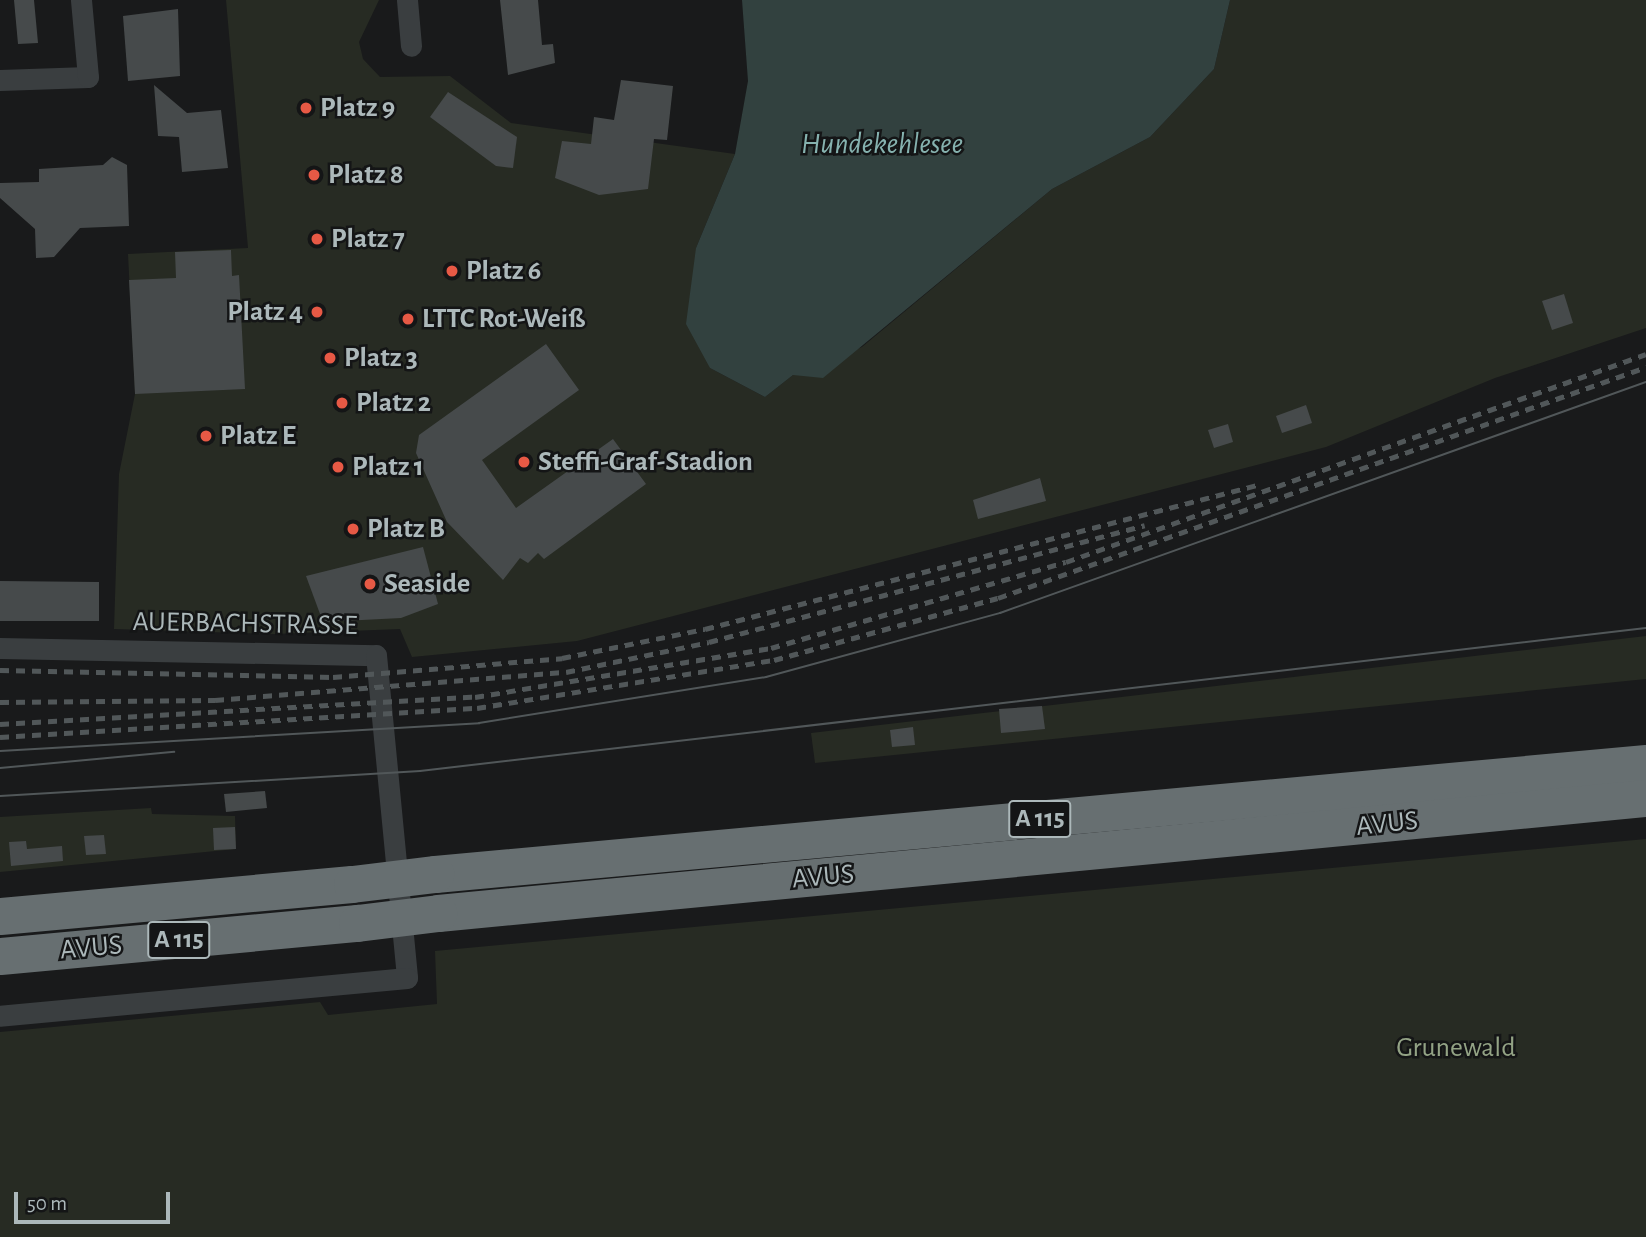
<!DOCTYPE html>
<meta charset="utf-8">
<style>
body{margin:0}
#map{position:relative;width:1646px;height:1237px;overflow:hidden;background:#191a1b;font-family:"Alegreya Sans",sans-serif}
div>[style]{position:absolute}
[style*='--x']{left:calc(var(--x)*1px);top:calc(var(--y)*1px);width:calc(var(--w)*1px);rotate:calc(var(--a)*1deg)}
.green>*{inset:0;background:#272b23}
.water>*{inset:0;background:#32413f}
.building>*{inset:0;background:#464a4b}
.minor>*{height:21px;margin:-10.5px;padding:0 10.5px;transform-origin:10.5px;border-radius:10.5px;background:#3a3e40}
.motorway>*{height:37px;margin:-18.5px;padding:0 18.5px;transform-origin:18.5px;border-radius:18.5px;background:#676f71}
.tram>*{height:2px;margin:-1px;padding:0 1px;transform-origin:1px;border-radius:1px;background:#515759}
.rail>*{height:5px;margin-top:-2.5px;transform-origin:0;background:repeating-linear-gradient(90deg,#515759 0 9px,transparent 0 16px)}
.motorway-bridge>*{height:37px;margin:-18.5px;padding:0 18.5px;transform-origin:18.5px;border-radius:18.5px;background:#676f71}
.dots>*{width:19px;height:19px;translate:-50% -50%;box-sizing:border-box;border:4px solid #141516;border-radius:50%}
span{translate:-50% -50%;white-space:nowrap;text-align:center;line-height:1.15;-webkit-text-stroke:5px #141516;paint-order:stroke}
.shield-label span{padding:2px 5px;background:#141516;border:2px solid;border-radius:5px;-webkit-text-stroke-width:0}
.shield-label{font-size:26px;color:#acb8ba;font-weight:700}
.poi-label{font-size:28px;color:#acb8ba;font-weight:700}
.left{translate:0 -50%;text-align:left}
.right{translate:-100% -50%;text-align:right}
.street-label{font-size:28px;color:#acb8ba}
.park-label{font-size:28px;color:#93a385}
.water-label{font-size:30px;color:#86b2af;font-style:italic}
.scale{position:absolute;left:14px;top:1192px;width:156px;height:32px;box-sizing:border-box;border:4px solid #acb8ba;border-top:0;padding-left:9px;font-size:21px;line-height:24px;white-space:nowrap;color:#acb8ba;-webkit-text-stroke:5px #141516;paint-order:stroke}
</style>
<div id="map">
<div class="green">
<i style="clip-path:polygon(226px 0,379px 0,359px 42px,363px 59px,380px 77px,450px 76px,511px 123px,735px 154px,696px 248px,710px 368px,765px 397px,793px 375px,862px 347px,1052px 189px,1150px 137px,1214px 69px,1230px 0,1646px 0,1646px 328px,1495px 378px,1326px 447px,577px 641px,412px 657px,400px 629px,274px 634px,114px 629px,119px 474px,135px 394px,128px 254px,248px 248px)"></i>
<i style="clip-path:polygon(1646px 636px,1646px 679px,815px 763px,811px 733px)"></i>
<i style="clip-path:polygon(151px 808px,152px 814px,235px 816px,236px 849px,0 872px,0 817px)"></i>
<i style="clip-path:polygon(1646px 839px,1646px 1237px,0 1237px,0 1032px,320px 1002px,328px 1015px,437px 1004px,435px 951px)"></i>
</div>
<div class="water">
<i style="clip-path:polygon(742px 0,1230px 0,1214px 69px,1150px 137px,1052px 189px,823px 378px,793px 375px,765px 397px,710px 368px,686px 324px,696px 248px,735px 154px,748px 81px)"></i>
</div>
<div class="building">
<i style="clip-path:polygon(14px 0,34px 0,38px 43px,18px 44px)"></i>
<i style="clip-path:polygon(500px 0,538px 0,542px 45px,553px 44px,555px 63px,508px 75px)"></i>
<i style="clip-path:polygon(178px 9px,180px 76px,128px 81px,123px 16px)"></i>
<i style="clip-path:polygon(621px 80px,673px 86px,667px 140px,654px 139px,648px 189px,599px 195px,555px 178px,562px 141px,591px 144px,594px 117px,614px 120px)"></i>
<i style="clip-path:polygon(154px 85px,187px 113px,221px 110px,228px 168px,182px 172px,179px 137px,158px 136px)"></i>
<i style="clip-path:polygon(448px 92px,517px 137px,513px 168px,496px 166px,430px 117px)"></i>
<i style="clip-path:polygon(112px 157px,127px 165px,129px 226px,80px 228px,54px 257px,36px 258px,35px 229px,0 198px,0 183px,39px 182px,39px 169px,103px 165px)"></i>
<i style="clip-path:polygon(231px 250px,232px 276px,239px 275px,245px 389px,135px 394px,129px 280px,176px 278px,175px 252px)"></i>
<i style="clip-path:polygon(1564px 294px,1573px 323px,1552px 330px,1542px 301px)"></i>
<i style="clip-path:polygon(546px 344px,579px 390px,482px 460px,516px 508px,613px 439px,646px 484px,544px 559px,538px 553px,528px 563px,520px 558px,503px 580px,447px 522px,416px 453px,419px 435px)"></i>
<i style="clip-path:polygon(1306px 405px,1312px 423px,1282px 433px,1276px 416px)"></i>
<i style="clip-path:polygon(1228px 424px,1233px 442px,1214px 448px,1208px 430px)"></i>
<i style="clip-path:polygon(1040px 478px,1046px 501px,978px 519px,973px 500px)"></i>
<i style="clip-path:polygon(423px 547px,438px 604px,401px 618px,323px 622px,306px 576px)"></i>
<i style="clip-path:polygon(0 581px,99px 582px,99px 621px,0 621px)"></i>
<i style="clip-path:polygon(1042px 706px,1045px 729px,1001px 733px,999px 709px)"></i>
<i style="clip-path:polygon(913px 727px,915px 745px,892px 747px,890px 730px)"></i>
<i style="clip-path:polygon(265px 791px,267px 808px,226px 812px,224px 794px)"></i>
<i style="clip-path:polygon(235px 827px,236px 849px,214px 850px,213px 828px)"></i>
<i style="clip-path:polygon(104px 835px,106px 854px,86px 855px,84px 836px)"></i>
<i style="clip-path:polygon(26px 841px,27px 849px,62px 846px,63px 861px,11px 866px,9px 842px)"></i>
</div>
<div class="minor">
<i style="--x:407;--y:0;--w:46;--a:85"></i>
<i style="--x:0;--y:80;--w:88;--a:-2"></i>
<i style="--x:88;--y:77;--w:77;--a:-95.2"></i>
<i style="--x:0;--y:648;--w:376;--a:1.1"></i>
<i style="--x:376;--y:655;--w:324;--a:84.5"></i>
<i style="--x:407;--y:978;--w:409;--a:174.7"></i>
</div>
<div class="motorway">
<i style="--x:435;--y:874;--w:1216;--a:-5.24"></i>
<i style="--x:438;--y:913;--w:1213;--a:-5.44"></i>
<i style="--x:0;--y:916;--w:353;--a:-5.2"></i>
<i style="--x:0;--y:956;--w:359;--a:-5.3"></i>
</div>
<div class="tram">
<i style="--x:0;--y:751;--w:480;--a:-3.3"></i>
<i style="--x:479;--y:723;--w:291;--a:-9.1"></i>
<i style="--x:766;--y:677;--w:243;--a:-15.3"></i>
<i style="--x:1000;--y:613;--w:686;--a:-19.68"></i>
<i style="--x:0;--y:768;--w:175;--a:-5.3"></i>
<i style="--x:0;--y:796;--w:421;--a:-3.4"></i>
<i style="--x:420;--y:771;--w:1234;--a:-6.65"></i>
</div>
<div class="rail">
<i style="--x:0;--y:670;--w:333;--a:1.2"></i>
<i style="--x:333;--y:677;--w:230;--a:-4.7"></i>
<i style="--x:562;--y:658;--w:146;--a:-11.5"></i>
<i style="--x:705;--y:629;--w:575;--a:-14.62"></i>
<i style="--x:0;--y:702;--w:215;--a:-0.5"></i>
<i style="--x:215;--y:700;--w:352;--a:-4.6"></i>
<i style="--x:566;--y:672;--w:146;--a:-11.8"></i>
<i style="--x:709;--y:642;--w:451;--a:-15"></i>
<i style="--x:0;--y:724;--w:476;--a:-3.3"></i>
<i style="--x:475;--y:697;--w:300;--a:-9.4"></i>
<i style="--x:771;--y:648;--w:307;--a:-16.3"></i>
<i style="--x:1066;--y:562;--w:616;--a:-19.73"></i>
<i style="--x:0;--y:737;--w:478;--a:-3.5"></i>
<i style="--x:477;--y:708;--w:301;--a:-9.2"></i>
<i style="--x:774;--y:660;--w:232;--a:-15.5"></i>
<i style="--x:998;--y:598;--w:688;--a:-19.62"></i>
</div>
<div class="motorway-bridge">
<i style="--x:352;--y:884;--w:84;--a:-6.9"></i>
<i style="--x:357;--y:923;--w:82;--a:-7"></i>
</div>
<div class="dots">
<i style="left:306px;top:108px;background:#e75945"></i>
<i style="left:314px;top:175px;background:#e75945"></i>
<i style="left:317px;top:239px;background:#e75945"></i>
<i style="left:452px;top:271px;background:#e75945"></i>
<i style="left:317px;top:312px;background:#e75945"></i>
<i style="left:408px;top:319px;background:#e75945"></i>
<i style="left:330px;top:358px;background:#e75945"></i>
<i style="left:342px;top:403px;background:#e75945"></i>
<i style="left:206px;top:436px;background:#e75945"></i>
<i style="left:524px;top:462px;background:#e75945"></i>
<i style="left:338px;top:467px;background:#e75945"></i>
<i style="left:353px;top:529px;background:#e75945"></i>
<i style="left:370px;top:584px;background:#e75945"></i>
</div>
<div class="shield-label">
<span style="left:1040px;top:819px">A 115</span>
<span style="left:179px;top:940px">A 115</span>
</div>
<div class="poi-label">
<span class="left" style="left:320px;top:108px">Platz 9</span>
<span class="left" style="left:328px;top:175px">Platz 8</span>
<span class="left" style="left:331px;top:239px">Platz 7</span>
<span class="left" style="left:466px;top:271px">Platz 6</span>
<span class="right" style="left:303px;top:312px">Platz 4</span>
<span class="left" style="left:422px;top:319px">LTTC Rot-Weiß</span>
<span class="left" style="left:344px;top:358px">Platz 3</span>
<span class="left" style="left:356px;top:403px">Platz 2</span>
<span class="left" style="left:220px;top:436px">Platz E</span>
<span class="left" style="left:538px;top:462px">Steffi-Graf-Stadion</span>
<span class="left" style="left:352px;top:467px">Platz 1</span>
<span class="left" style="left:367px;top:529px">Platz B</span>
<span class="left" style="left:384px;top:584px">Seaside</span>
</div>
<div class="street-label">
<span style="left:245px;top:624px;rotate:1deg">AUERBACHSTRASSE</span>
<span style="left:1387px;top:824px;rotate:-6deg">AVUS</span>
<span style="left:823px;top:877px;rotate:-5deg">AVUS</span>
<span style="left:91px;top:948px;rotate:-5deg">AVUS</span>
</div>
<div class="park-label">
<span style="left:1456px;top:1048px">Grunewald</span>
</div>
<div class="water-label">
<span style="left:882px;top:144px">Hundekehlesee</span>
</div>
<div class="scale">50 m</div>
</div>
